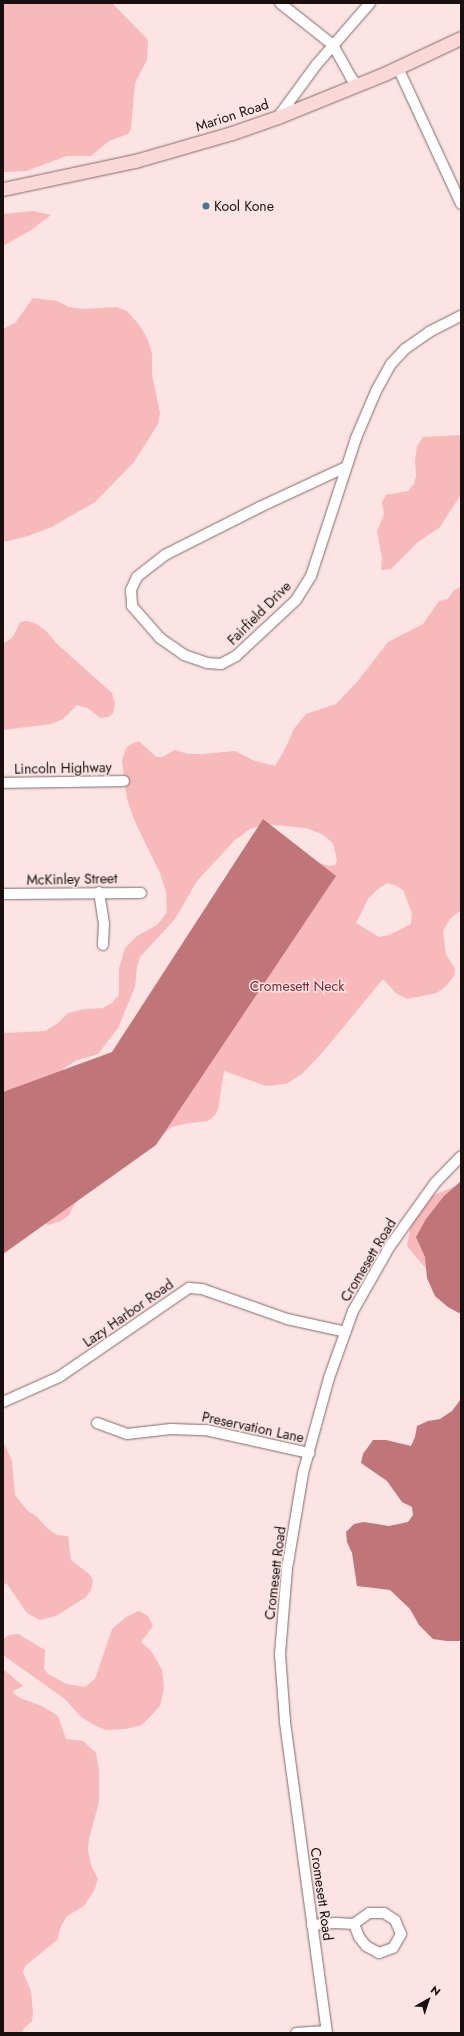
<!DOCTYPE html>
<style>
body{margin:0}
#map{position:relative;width:464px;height:2036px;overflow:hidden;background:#fce4e4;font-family:Jost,sans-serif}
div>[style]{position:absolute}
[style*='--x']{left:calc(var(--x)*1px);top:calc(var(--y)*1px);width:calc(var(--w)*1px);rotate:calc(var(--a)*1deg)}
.green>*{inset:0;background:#f8b9bb}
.water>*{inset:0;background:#c07578}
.roads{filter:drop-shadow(0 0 1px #836969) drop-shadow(0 0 1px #836969)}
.minor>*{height:10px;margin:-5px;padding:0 5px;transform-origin:5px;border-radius:5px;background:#fff}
.major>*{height:13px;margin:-6.5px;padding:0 6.5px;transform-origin:6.5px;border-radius:6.5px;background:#fad7d9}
.dots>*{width:11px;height:11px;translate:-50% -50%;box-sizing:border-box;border:2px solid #fce4e4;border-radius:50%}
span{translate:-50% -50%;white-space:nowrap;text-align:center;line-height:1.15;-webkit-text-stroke:3px #fce4e4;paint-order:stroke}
.street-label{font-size:14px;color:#190f0f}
.poi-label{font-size:14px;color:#190f0f}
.left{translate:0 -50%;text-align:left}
.park-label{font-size:14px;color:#832733}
.frame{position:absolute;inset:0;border:4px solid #190f0f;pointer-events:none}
.north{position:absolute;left:408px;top:1980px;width:40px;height:40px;-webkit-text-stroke:3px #fce4e4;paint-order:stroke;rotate:39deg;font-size:11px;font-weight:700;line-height:16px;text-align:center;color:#190f0f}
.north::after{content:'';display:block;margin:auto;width:14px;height:18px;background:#190f0f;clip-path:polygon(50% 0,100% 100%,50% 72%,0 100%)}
</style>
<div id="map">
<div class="green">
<i style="clip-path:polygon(3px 3px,112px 3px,148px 40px,147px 60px,135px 83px,131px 129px,128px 134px,109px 141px,91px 156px,67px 156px,26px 171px,3px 172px)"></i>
<i style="clip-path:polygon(33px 211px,51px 215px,31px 230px,3px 246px,3px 214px)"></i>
<i style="clip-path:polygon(33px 298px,57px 301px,69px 307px,84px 309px,117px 307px,127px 311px,140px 326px,148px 340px,152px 354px,152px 375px,160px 413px,158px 424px,134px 462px,95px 502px,52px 527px,28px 536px,3px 542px,3px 329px,15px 323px)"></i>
<i style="clip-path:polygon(461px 435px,460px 496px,440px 527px,418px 542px,391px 569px,381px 570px,382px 558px,377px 531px,384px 514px,382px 502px,386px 495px,408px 491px,414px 484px,416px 476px,415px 461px,417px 446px,423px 437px)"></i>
<i style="clip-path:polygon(evenodd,461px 587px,461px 910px,450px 919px,443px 931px,446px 955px,455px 968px,454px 976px,447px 985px,437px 993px,407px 999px,396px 993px,383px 979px,322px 1053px,302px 1074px,286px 1084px,266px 1086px,224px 1071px,218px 1109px,215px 1115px,208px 1121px,189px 1123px,171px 1127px,157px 1141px,88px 1179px,69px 1215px,61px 1221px,48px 1225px,35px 1216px,312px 861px,330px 866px,335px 865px,337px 860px,333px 843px,322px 834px,305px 828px,266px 824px,250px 829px,235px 840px,197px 881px,175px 919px,140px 957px,137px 967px,135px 987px,118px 1028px,98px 1054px,75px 1061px,63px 1069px,64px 1090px,3px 1104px,3px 1033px,45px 1031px,58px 1023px,68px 1013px,85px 1009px,103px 1008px,112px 1003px,119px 995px,119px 968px,125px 948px,137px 936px,157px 925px,167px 912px,166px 892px,160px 873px,135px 822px,127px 799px,122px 761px,126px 748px,131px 744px,139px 741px,156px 757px,162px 757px,175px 750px,188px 754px,202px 754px,235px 751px,255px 761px,275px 766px,284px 751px,294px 729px,306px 714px,336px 704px,357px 682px,388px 642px,423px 624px,439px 601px,448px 599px,454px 590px,461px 587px,387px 883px,395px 885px,403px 890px,412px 913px,411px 924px,389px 935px,379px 937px,356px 923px,368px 899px,378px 889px,387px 883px)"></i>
<i style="clip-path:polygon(27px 621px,37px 624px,47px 632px,56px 643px,112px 693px,115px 704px,113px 713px,109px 717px,100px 718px,89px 709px,77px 705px,63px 719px,51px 724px,3px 730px,3px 644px,13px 637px,20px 622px)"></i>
<i style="clip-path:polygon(461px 1181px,461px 1314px,448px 1307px,435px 1296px,427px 1278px,427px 1270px,407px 1246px,412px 1218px,426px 1198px,456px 1186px)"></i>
<i style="clip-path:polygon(3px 1441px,12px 1461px,15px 1495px,27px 1510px,37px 1517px,48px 1529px,57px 1535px,68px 1536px,71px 1560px,89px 1574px,93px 1580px,91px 1590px,86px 1597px,56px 1616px,40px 1620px,27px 1613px,7px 1584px,3px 1583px)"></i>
<i style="clip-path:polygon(139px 1611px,148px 1616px,153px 1626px,141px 1642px,152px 1652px,162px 1670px,164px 1689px,160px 1706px,142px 1725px,126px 1729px,106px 1730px,94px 1725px,81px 1717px,65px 1699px,3px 1655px,3px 1639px,9px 1635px,18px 1634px,45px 1650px,44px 1669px,48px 1674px,66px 1684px,85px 1687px,95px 1679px,112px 1629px,126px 1617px)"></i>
<i style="clip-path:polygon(3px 1669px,23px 1686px,12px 1692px,20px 1698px,42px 1706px,58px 1716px,66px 1739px,83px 1741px,96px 1753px,99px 1770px,99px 1802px,89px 1839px,88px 1850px,91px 1865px,98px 1879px,94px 1891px,84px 1906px,67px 1916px,61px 1926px,57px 1940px,25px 1966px,23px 1972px,31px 1991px,33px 2013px,32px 2021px,24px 2028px,22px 2033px,3px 2033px)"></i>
</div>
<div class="water">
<i style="clip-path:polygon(263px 819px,336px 876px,156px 1145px,3px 1254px,3px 1092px,112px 1052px)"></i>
<i style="clip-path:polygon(461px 1181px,461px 1314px,448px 1307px,435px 1296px,427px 1278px,425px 1257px,416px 1237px,426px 1219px,444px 1196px)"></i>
<i style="clip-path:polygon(461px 1399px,461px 1641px,447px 1641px,433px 1639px,419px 1625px,410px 1609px,390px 1590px,357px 1586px,352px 1553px,347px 1542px,346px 1532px,354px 1524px,364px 1522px,389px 1526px,408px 1522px,413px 1515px,412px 1507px,402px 1502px,387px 1481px,361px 1463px,363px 1454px,373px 1440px,386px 1440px,411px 1446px,415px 1437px,417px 1426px,428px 1421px,440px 1419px,452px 1411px)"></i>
</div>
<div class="roads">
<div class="minor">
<i style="--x:280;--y:3;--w:68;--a:38.4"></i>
<i style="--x:333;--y:45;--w:38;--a:61"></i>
<i style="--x:351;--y:78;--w:10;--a:45"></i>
<i style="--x:398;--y:68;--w:150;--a:65.1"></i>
<i style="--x:278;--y:117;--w:66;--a:-53.7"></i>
<i style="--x:317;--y:64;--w:81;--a:-49"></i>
<i style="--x:346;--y:467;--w:95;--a:155.1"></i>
<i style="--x:260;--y:507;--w:106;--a:153.2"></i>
<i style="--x:165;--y:555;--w:36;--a:142"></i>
<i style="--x:137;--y:577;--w:14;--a:115"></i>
<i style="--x:131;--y:590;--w:16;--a:86"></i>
<i style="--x:132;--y:606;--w:43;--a:48.8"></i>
<i style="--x:160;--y:638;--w:29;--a:35"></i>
<i style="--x:184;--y:655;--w:24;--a:19"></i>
<i style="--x:207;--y:663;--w:14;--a:4"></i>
<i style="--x:221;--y:664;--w:17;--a:-28"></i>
<i style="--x:236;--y:656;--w:82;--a:-43"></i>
<i style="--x:296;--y:600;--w:28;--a:-58"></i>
<i style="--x:311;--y:576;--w:145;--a:-71.9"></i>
<i style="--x:356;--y:438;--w:51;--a:-66.9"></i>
<i style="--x:376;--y:391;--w:31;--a:-61"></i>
<i style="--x:391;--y:364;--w:21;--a:-47"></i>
<i style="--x:405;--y:349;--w:29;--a:-35"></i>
<i style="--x:429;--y:332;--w:36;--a:-27"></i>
<i style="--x:3;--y:783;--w:121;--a:-0.9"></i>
<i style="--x:99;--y:892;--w:32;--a:81"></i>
<i style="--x:104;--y:924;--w:21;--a:93"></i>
<i style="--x:3;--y:894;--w:138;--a:-0.4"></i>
<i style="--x:3;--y:1402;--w:61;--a:-24.1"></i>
<i style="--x:59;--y:1377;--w:158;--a:-34.4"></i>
<i style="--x:189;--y:1288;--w:13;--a:4"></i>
<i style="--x:202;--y:1289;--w:90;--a:19.4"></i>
<i style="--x:287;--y:1319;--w:60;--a:12.4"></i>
<i style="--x:97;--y:1423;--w:32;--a:20"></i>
<i style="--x:127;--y:1434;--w:44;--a:-6.5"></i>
<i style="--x:171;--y:1429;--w:35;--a:2"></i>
<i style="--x:206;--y:1430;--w:106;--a:12.6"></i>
<i style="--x:312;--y:1925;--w:23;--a:-5"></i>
<i style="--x:335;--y:1923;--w:19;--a:3"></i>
<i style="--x:354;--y:1924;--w:14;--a:69"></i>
<i style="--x:359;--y:1937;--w:11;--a:52"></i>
<i style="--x:366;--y:1946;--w:15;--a:28"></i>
<i style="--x:379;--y:1953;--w:15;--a:-20"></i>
<i style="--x:393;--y:1948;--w:16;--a:-60"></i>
<i style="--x:401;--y:1934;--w:15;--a:-113"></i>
<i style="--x:395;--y:1920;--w:13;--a:-148"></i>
<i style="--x:384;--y:1913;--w:15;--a:180"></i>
<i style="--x:369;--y:1913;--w:19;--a:144"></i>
<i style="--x:296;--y:2033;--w:30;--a:-4"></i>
<i style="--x:327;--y:2033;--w:315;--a:-97.7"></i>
<i style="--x:285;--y:1721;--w:67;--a:-94.3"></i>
<i style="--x:280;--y:1654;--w:85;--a:-85.3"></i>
<i style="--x:287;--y:1569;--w:97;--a:-80.5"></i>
<i style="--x:303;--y:1473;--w:98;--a:-74.7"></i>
<i style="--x:329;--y:1378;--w:71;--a:-70.3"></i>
<i style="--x:353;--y:1311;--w:75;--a:-60.4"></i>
<i style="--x:390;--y:1246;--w:77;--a:-54.5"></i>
<i style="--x:435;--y:1183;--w:37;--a:-46"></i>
</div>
<div class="major">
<i style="--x:3;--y:189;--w:135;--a:-12"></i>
<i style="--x:135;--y:161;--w:101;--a:-16.1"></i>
<i style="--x:232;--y:133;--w:49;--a:-19.2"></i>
<i style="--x:278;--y:117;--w:114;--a:-22.1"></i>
<i style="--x:384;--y:74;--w:85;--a:-25.1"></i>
</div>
</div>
<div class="dots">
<i style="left:206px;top:206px;background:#3f7c93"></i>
</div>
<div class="street-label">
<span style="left:232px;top:115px;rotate:-18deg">Marion Road</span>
<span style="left:259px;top:613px;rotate:-45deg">Fairfield Drive</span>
<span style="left:63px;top:768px;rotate:-1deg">Lincoln Highway</span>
<span style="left:72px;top:879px;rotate:-1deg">McKinley Street</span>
<span style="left:368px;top:1260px;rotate:-59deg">Cromesett Road</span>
<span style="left:128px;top:1313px;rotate:-35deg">Lazy Harbor Road</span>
<span style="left:253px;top:1427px;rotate:12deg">Preservation Lane</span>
<span style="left:275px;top:1573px;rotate:-83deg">Cromesett Road</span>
<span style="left:322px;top:1894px;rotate:82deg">Cromesett Road</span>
</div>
<div class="poi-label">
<span class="left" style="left:214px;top:206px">Kool Kone</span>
</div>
<div class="park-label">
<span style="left:297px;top:986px">Cromesett Neck</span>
</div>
<div class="frame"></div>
<div class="north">N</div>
</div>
